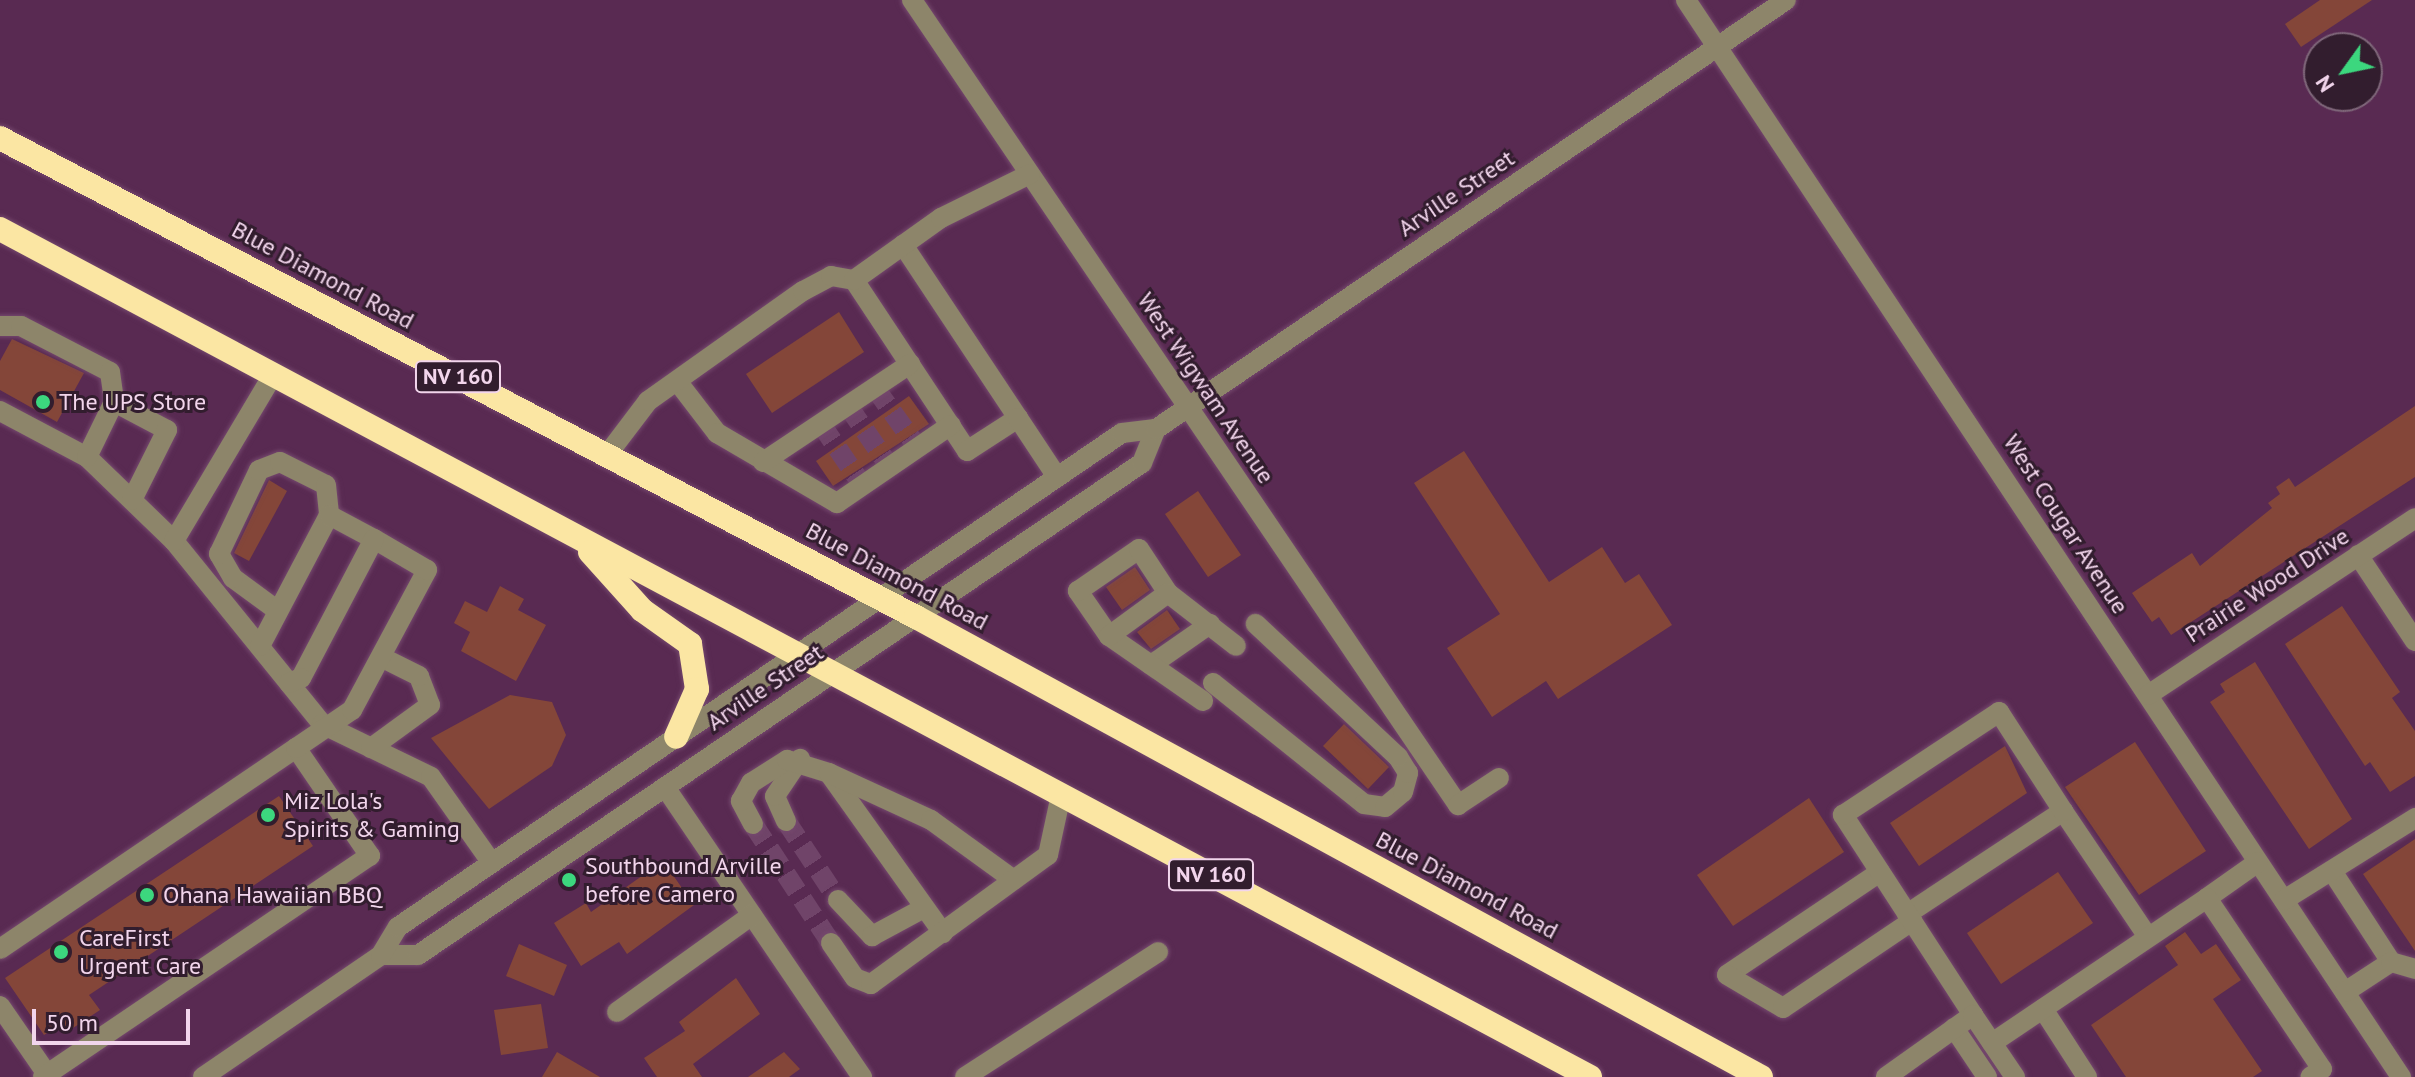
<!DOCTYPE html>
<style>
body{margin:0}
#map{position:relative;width:2415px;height:1077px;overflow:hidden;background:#592a52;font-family:"PT Sans",sans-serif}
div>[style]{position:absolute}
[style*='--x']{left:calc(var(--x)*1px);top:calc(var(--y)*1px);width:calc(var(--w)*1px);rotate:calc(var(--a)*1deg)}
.building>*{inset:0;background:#844639}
.minor-tunnel>*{height:20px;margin-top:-10px;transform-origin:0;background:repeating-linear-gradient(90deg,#704469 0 20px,transparent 0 30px)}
.roads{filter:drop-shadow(0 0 2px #75496e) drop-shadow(0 0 2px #75496e)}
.minor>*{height:20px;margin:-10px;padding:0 10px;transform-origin:10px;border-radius:10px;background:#8d856a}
.highway>*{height:24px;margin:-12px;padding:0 12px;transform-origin:12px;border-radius:12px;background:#fbe6a3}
.dots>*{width:22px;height:22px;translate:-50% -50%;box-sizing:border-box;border:4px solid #321d2e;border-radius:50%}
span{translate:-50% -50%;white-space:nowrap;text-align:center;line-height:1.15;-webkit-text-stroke:6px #321d2e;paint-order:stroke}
.shield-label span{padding:2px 6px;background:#321d2e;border:2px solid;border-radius:6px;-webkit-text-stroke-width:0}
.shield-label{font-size:22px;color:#f2d5ec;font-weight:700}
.street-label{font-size:24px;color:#f2d5ec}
.poi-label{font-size:24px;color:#f2d5ec}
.left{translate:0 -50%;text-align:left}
.north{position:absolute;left:2303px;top:32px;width:80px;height:80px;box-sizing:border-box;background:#321d2e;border:2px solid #7f677a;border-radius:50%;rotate:237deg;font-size:22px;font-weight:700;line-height:32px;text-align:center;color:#f2d5ec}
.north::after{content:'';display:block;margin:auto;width:28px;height:36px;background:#3cd77e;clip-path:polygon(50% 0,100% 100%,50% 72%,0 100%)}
.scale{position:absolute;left:32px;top:1009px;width:158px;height:36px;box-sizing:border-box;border:4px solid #f2d5ec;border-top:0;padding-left:10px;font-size:24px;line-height:28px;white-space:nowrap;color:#f2d5ec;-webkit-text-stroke:6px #321d2e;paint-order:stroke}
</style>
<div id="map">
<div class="building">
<i style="clip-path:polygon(2320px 0,2372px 0,2301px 47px,2285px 24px)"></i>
<i style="clip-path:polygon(839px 312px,864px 352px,772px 413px,746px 374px)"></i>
<i style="clip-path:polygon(12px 339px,84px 373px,57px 422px,0 390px,0 361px)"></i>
<i style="clip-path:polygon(909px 396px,929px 424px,833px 486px,816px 461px)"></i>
<i style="clip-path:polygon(2415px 406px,2415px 477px,2171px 635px,2159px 617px,2152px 622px,2132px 593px,2192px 553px,2200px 566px,2272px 508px,2268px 503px,2280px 494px,2276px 487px,2289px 478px,2295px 487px)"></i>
<i style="clip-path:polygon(1464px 451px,1549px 582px,1602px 547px,1625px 583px,1639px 574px,1672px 625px,1558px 699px,1546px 681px,1492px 717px,1447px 648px,1500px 614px,1414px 483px)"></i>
<i style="clip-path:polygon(269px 480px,287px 491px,249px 561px,234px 553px)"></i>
<i style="clip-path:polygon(1198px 491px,1241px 555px,1208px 577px,1165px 514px)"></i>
<i style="clip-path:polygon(1135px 567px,1150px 590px,1122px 610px,1106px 587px)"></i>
<i style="clip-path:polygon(500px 586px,524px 599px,518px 610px,546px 625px,516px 681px,461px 651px,470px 632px,454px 623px,465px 601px,487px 612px)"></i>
<i style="clip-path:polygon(2342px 606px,2400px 692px,2392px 698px,2415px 731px,2415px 776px,2390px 792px,2370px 762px,2365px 766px,2285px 644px)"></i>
<i style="clip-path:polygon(1167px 610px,1180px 629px,1151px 649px,1137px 632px)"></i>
<i style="clip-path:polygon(2255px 662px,2352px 819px,2309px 849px,2210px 702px,2225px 692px,2220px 684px)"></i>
<i style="clip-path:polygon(510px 695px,552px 702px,566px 735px,552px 766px,489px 809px,431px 738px)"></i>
<i style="clip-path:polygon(1344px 724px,1389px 767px,1368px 789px,1323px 746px)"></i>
<i style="clip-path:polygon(2135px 742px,2206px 851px,2139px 895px,2065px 787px)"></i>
<i style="clip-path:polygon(2005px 746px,2027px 793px,1919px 866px,1890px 823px)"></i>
<i style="clip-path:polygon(279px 796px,313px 846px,89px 995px,100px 1010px,64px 1034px,59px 1025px,44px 1035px,5px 978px)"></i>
<i style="clip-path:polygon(1809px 798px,1844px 852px,1733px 926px,1697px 875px)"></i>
<i style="clip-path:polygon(2415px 839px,2415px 951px,2363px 874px)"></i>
<i style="clip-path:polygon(663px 861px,694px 905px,627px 954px,619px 942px,581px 966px,554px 923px,586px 903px,591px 912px)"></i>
<i style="clip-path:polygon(2058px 872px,2093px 923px,2001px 984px,1967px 933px)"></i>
<i style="clip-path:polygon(2185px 932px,2201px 954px,2216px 944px,2241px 980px,2213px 999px,2262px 1071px,2253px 1077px,2126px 1077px,2091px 1025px,2178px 965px,2165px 946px)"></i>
<i style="clip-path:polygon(519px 944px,567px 965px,554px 996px,506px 976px)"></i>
<i style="clip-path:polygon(736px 978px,760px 1014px,693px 1064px,702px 1077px,657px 1077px,644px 1058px,685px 1031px,679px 1022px)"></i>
<i style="clip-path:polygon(541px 1004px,548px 1048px,501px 1055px,494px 1010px)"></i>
<i style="clip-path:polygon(557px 1052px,600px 1077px,542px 1077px)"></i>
<i style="clip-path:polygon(784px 1052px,800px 1069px,789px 1077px,748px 1077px)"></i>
</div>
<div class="minor-tunnel">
<i style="--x:875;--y:388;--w:74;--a:54.4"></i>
<i style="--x:848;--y:406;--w:74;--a:55.5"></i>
<i style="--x:821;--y:424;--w:75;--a:55.9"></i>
<i style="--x:786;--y:821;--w:95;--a:56.6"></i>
<i style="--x:753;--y:824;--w:142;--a:56.8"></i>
</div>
<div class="roads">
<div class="minor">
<i style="--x:912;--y:0;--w:973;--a:55.85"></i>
<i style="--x:1458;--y:805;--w:49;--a:-33.4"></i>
<i style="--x:1686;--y:0;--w:1293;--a:56.42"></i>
<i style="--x:854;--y:280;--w:205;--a:56.5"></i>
<i style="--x:967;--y:451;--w:61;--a:-32.9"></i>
<i style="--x:1018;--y:418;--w:208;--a:-123.6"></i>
<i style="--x:0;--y:326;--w:21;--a:0"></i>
<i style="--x:21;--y:326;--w:100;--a:27.3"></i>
<i style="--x:110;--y:372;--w:30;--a:82"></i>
<i style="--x:677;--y:381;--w:66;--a:52.4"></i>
<i style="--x:717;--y:433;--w:139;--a:30.3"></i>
<i style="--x:837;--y:503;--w:138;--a:-34.4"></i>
<i style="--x:0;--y:411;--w:98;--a:27.9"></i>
<i style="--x:87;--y:457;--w:121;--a:44"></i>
<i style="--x:174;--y:541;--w:235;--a:51"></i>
<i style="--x:322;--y:724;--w:121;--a:25.9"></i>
<i style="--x:431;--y:777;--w:105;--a:54.7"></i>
<i style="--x:1018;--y:418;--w:71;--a:56.5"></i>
<i style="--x:607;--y:455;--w:68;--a:-52.8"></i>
<i style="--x:648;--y:401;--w:190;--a:-35.4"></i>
<i style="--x:803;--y:291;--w:32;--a:-28"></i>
<i style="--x:831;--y:276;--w:23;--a:10"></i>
<i style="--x:854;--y:280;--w:107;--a:-35.5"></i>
<i style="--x:941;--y:218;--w:99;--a:-26.3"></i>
<i style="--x:87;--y:457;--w:61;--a:-63.9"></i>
<i style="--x:114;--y:402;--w:60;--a:27.8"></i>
<i style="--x:167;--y:430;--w:78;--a:116.6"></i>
<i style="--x:763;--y:462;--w:177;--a:-33.7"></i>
<i style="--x:174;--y:541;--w:193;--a:-59.2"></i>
<i style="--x:2358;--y:555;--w:103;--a:56.5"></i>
<i style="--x:278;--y:611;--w:56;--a:-143.7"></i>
<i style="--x:233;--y:578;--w:28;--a:-120"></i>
<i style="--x:219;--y:554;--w:93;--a:-64.5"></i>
<i style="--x:259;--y:470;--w:22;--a:-21"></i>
<i style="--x:280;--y:462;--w:51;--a:26.6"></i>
<i style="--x:326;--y:485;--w:30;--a:84"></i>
<i style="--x:1109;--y:636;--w:55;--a:-124.6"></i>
<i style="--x:1078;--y:591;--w:74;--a:-34.5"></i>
<i style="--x:1139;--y:549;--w:53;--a:56.6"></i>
<i style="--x:260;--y:646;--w:148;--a:-62.2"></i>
<i style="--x:329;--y:515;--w:51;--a:28.1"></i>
<i style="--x:1151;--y:665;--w:72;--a:-34.8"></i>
<i style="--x:1213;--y:683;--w:193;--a:38.7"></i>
<i style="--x:1364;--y:804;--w:21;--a:8"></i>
<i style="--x:1385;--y:807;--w:23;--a:-40"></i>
<i style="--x:1403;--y:792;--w:20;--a:-75"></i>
<i style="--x:1408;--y:773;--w:19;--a:-122"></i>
<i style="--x:1398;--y:757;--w:195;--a:-136.9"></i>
<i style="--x:2148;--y:695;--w:320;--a:-33.5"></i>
<i style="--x:1203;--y:701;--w:114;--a:-145.3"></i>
<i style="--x:1109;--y:636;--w:73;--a:-36.1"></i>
<i style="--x:1168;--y:593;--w:86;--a:37.9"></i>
<i style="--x:371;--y:748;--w:73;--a:-36.1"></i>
<i style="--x:430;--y:705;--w:31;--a:-111"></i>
<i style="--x:419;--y:676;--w:42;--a:-153.4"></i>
<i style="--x:665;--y:787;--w:351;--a:55.8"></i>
<i style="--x:786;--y:821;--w:27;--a:-114"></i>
<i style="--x:775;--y:796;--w:45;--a:-56"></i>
<i style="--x:753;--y:824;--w:26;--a:-118"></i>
<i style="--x:741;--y:801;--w:21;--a:-61"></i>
<i style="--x:751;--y:783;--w:43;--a:-32.6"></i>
<i style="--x:787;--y:760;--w:44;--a:17.2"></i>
<i style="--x:2332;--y:871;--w:108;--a:57"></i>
<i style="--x:1880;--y:872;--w:184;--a:146.1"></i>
<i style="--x:1727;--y:975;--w:65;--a:30.5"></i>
<i style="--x:1783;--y:1008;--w:156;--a:-34"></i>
<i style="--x:2207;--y:898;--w:62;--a:-35.2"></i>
<i style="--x:838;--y:900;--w:50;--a:46.6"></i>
<i style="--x:872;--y:936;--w:59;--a:-28.3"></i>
<i style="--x:2284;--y:900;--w:155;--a:-32"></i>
<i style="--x:1907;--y:914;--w:187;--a:-33.4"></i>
<i style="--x:2063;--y:811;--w:152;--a:56"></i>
<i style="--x:943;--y:933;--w:196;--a:-125.5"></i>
<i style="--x:829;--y:773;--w:112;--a:24.7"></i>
<i style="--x:931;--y:820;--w:102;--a:35.9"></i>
<i style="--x:831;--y:943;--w:42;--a:55.6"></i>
<i style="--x:855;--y:978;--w:17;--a:21"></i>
<i style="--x:871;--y:984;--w:219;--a:-36.1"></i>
<i style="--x:1048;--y:855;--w:61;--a:-77.8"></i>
<i style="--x:0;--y:949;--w:358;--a:-34.2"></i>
<i style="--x:381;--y:955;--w:37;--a:0"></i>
<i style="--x:418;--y:955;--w:875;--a:-34.2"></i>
<i style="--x:1142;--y:463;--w:37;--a:-68"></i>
<i style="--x:2345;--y:992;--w:55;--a:-33.1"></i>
<i style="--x:2391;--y:962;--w:25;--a:16"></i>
<i style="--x:0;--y:1006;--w:86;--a:55.4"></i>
<i style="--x:2043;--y:1009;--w:81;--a:57.1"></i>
<i style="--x:617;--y:1012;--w:166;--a:-35.7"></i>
<i style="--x:1973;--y:1015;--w:239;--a:-123"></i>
<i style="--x:1843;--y:815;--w:187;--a:-33.4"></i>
<i style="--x:1999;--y:712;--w:118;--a:57.1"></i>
<i style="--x:1954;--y:1028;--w:59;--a:56"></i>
<i style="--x:1992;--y:1043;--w:259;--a:-34"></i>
<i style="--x:2207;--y:898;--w:206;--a:56.1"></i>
<i style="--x:2322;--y:1069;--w:14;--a:146"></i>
<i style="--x:43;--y:1077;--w:395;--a:-34.1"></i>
<i style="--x:370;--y:856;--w:131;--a:-124.4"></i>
<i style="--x:296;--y:748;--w:68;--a:-34.2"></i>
<i style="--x:352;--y:710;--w:159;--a:-61.8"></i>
<i style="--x:427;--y:570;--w:61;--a:-149.7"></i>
<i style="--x:374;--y:539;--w:157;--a:117.7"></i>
<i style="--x:301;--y:678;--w:13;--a:157"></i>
<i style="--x:203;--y:1077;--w:216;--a:-34.4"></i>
<i style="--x:381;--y:955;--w:33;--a:-59"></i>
<i style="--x:398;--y:927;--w:876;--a:-34.31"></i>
<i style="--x:1122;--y:433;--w:34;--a:-7"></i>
<i style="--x:1156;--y:429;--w:762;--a:-34.25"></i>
<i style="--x:965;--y:1077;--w:230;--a:-32.9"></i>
<i style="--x:1886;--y:1077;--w:107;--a:-35.5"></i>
<i style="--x:1973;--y:1015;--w:75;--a:55.9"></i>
</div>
<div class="highway">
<i style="--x:0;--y:138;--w:1034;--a:27.61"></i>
<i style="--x:916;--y:617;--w:962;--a:28.56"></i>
<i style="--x:0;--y:229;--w:1802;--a:28.07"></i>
<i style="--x:590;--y:552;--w:78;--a:48.1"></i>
<i style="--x:642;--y:610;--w:59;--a:35.3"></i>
<i style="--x:690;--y:644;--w:46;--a:81.2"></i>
<i style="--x:697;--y:689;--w:52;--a:113.6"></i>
</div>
</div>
<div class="dots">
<i style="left:43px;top:402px;background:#3cd77e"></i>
<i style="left:268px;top:815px;background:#3cd77e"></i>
<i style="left:569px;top:880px;background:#3cd77e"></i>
<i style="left:147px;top:895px;background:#3cd77e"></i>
<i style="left:61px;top:952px;background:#3cd77e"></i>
</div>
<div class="shield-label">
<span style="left:458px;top:377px">NV 160</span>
<span style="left:1211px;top:875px">NV 160</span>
</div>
<div class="street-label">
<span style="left:1456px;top:193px;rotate:-34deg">Arville Street</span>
<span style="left:323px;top:275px;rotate:28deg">Blue Diamond Road</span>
<span style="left:1206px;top:388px;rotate:56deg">West Wigwam Avenue</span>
<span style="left:2066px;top:524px;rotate:57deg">West Cougar Avenue</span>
<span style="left:897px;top:576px;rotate:28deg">Blue Diamond Road</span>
<span style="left:2267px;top:585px;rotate:-33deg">Prairie Wood Drive</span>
<span style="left:765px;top:687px;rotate:-34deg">Arville Street</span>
<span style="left:1467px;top:885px;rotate:28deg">Blue Diamond Road</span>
</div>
<div class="poi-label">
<span class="left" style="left:59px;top:402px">The UPS Store</span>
<span class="left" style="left:284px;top:815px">Miz Lola's<br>Spirits &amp; Gaming</span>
<span class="left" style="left:585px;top:880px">Southbound Arville<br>before Camero</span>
<span class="left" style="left:163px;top:895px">Ohana Hawaiian BBQ</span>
<span class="left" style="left:79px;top:952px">CareFirst<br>Urgent Care</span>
</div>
<div class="north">N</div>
<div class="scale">50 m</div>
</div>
